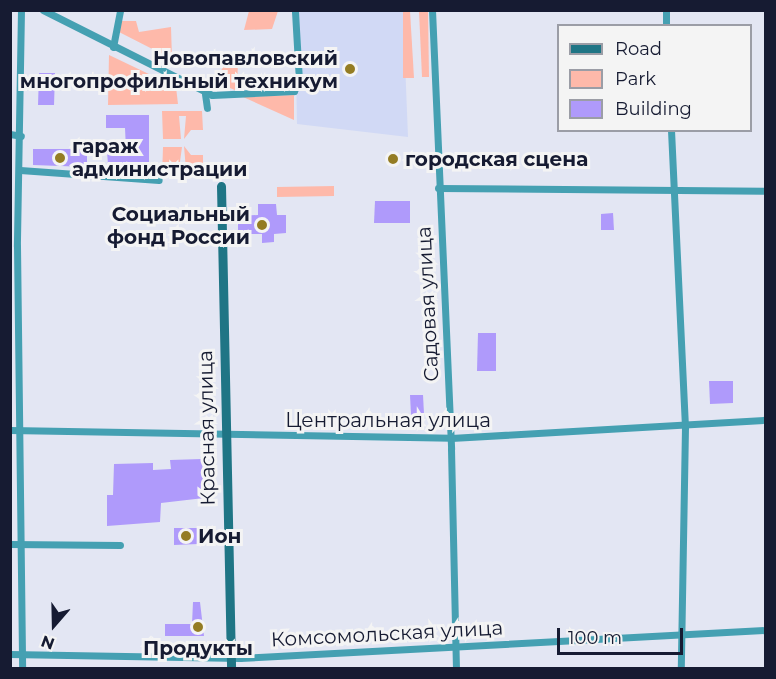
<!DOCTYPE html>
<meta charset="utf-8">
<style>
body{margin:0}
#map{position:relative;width:776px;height:679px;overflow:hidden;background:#e3e6f3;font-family:Montserrat,sans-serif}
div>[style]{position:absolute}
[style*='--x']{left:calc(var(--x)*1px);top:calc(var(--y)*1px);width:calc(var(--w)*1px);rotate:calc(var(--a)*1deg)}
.built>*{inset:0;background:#d1d9f5}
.green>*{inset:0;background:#feb9aa}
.building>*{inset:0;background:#af9afb}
.street>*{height:7px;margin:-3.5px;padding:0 3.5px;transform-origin:3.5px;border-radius:3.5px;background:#45a0b2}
.secondary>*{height:9px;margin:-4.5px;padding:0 4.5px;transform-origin:4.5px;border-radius:4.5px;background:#1f7585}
.dots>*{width:16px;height:16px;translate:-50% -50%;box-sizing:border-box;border:3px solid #f4f4f4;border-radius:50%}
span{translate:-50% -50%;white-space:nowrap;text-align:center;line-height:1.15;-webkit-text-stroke:6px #f4f4f4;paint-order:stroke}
.poi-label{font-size:20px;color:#161b32;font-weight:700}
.right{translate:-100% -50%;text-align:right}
.left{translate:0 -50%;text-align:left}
.street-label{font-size:20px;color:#161b32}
.frame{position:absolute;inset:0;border:12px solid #161b32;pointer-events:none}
.legend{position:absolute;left:557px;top:24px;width:195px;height:108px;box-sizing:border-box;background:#f4f4f4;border:2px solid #9b9da6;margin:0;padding:8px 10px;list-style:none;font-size:18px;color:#161b32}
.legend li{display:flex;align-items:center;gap:12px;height:30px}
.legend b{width:30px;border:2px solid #9b9da6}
.north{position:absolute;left:24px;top:595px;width:60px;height:60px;-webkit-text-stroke:4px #f4f4f4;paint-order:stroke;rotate:200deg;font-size:16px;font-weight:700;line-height:24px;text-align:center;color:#161b32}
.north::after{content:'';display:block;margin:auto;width:21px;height:27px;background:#161b32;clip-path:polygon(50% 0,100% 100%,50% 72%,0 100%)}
.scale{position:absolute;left:557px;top:628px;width:126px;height:27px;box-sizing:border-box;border:3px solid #161b32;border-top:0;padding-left:8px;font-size:18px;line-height:21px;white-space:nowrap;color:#161b32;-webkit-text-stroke:4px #f4f4f4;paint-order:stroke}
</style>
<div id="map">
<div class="built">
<i style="clip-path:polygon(295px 11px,403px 11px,408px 137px,297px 124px)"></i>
</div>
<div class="green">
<i style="clip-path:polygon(249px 11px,278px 11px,272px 29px,244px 30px)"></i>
<i style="clip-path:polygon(403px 11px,410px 11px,414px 78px,403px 78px)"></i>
<i style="clip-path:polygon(419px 11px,428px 11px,429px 77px,422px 77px)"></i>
<i style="clip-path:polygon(120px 21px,136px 21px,139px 32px,171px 27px,172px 59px,119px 32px)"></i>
<i style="clip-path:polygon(109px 55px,176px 87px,178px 104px,108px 105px)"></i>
<i style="clip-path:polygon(230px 57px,238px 60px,237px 91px,214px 81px)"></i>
<i style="clip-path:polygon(294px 95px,294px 120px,243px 97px)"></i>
<i style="clip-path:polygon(162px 111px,202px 111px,203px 130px,191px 130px,184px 139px,186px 116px,179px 116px,181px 139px,163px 139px)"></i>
<i style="clip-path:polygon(184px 146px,191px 155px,203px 155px,203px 177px,162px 177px,163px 147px,182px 147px,179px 169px,186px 170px)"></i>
<i style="clip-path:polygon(334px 186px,334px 196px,277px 197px,277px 187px)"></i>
</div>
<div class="building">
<i style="clip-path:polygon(39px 73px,55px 73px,54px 105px,38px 105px)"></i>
<i style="clip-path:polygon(106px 115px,149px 115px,149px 165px,108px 165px,107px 151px,126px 150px,125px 128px,106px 128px)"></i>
<i style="clip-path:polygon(33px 149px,87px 149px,87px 167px,33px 165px)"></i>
<i style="clip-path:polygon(375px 201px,410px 201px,410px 223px,374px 223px)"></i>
<i style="clip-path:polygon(258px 204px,276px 204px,277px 215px,286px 215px,286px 233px,274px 234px,274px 242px,262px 243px,262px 234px,238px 234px,238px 216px,258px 215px)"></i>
<i style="clip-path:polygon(613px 213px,614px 230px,601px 230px,601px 214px)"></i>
<i style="clip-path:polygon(478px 333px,496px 333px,496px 371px,477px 371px)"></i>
<i style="clip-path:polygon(709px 381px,733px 381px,733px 403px,710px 404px)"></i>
<i style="clip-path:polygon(410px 395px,423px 395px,424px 414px,411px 415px)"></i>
<i style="clip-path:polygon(202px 459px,204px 498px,161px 503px,160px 522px,107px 526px,107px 495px,113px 495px,114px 464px,153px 463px,153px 470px,171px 469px,170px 460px)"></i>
<i style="clip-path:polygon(174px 528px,198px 528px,198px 544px,174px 545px)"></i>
<i style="clip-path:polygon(193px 602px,200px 602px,204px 636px,165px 636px,165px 624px,192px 624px)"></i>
</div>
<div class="street">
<i style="--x:21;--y:10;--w:236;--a:91"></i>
<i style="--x:17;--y:246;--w:422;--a:89.3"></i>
<i style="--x:43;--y:10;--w:189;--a:26.7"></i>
<i style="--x:212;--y:95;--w:82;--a:-2.8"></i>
<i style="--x:294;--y:91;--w:11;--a:-63"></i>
<i style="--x:299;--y:81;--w:70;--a:-93.3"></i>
<i style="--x:432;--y:10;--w:439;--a:87.5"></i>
<i style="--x:451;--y:449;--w:219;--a:88.7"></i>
<i style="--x:666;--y:10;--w:16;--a:90"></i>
<i style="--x:113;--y:47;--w:38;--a:-79"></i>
<i style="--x:205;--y:94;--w:14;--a:82"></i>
<i style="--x:671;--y:130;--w:297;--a:87.3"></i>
<i style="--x:685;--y:427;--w:241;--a:91"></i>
<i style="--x:10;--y:134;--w:11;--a:10"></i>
<i style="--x:20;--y:170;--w:139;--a:4.1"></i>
<i style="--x:438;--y:188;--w:328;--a:0.5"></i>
<i style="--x:10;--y:430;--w:441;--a:1"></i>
<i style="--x:451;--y:438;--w:316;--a:-3.3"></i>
<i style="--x:10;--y:544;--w:110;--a:0.5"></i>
<i style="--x:10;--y:654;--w:230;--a:1"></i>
<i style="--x:240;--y:658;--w:527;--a:-3.05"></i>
</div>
<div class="secondary">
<i style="--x:221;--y:186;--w:482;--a:88.8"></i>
</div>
<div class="dots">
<i style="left:350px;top:69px;background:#947c23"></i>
<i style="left:60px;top:158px;background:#947c23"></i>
<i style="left:393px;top:159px;background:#947c23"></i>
<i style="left:262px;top:225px;background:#947c23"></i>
<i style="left:186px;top:536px;background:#947c23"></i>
<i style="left:198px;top:627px;background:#947c23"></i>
</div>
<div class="poi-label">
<span class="right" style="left:338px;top:70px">Новопавловский<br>многопрофильный техникум</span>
<span class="left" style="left:72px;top:158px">гараж<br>администрации</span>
<span class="left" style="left:405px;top:159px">городская сцена</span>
<span class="right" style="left:250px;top:226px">Социальный<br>фонд России</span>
<span class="left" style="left:198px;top:536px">Ион</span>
<span style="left:198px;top:648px">Продукты</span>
</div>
<div class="street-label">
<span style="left:428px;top:304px;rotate:-93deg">Садовая улица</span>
<span style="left:388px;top:420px">Центральная улица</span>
<span style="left:207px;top:428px;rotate:-91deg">Красная улица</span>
<span style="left:387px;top:634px;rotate:-3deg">Комсомольская улица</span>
</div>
<div class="frame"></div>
<ul class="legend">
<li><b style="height:8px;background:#1f7585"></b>Road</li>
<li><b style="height:16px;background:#feb9aa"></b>Park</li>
<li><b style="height:16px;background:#af9afb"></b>Building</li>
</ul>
<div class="north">N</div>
<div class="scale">100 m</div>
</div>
